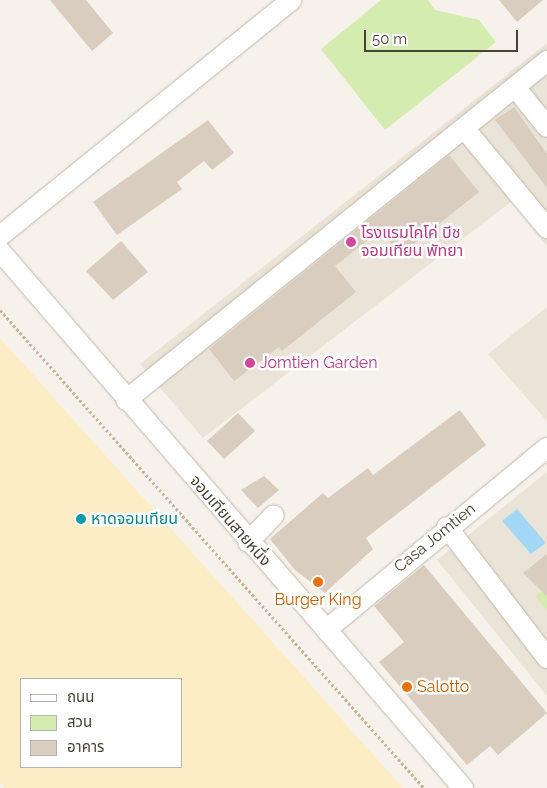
<!DOCTYPE html>
<meta charset="utf-8">
<style>
body{margin:0}
#map{position:relative;width:547px;height:788px;overflow:hidden;background:#f6f1ea;font-family:Raleway,"Noto Sans Thai",sans-serif}
div>[style]{position:absolute}
[style*='--x']{left:calc(var(--x)*1px);top:calc(var(--y)*1px);width:calc(var(--w)*1px);rotate:calc(var(--a)*1deg)}
.residential>*{inset:0;background:#eae3d7}
.green>*{inset:0;background:#d4ecb0}
.sand>*{inset:0;background:#fcedc4}
.water>*{inset:0;background:#a2d8f6}
.building>*{inset:0;background:#d8cdbe}
.path>*{height:3px;margin-top:-1.5px;transform-origin:0;background:repeating-linear-gradient(90deg,#c5b49b 0 2.5px,transparent 0 5px)}
.roads{filter:drop-shadow(0 0 1px #c2b9ab) drop-shadow(0 0 1px #c2b9ab)}
.minor>*{height:20px;margin:-10px;padding:0 10px;transform-origin:10px;border-radius:10px;background:#fff}
.dots>*{width:14px;height:14px;translate:-50% -50%;box-sizing:border-box;border:2px solid #fff;border-radius:50%}
span{translate:-50% -50%;white-space:nowrap;text-align:center;line-height:1.15;-webkit-text-stroke:5px #fff;paint-order:stroke}
.hotel-label{font-size:16px;color:#b23c85}
.left{translate:0 -50%;text-align:left}
.culture-label{font-size:16px;color:#0d838f}
.street-label{font-size:16px;color:#4a4237}
.food-label{font-size:16px;color:#c56008}
.legend{position:absolute;left:20px;top:678px;width:162px;height:90px;box-sizing:border-box;background:#fff;border:1px solid #b7b3af;margin:0;padding:6px 9px;list-style:none;font-size:15px;color:#4a4237}
.legend li{display:flex;align-items:center;gap:10px;height:25px}
.legend b{width:25px;border:1px solid #b7b3af}
.scale{position:absolute;left:364px;top:30px;width:154px;height:22px;box-sizing:border-box;border:2px solid #4a4237;border-top:0;padding-left:6px;font-size:15px;line-height:18px;white-space:nowrap;color:#4a4237;-webkit-text-stroke:4px #fff;paint-order:stroke}
</style>
<div id="map">
<div class="residential">
<i style="clip-path:polygon(547px 43px,547px 246px,512px 201px,203px 438px,140px 364px)"></i>
<i style="clip-path:polygon(547px 307px,547px 421px,488px 354px)"></i>
<i style="clip-path:polygon(547px 472px,547px 696px,437px 560px)"></i>
</div>
<div class="green">
<i style="clip-path:polygon(381px 0,428px 0,435px 10px,479px 20px,496px 42px,385px 130px,321px 49px)"></i>
<i style="clip-path:polygon(547px 587px,547px 611px,535px 596px)"></i>
</div>
<div class="sand">
<i style="clip-path:polygon(evenodd,0 338px,18px 358px,403px 788px,5px 788px,0 782px,0 338px,21px 679px,181px 679px,181px 767px,21px 767px,21px 679px)"></i>
</div>
<div class="water">
<i style="clip-path:polygon(517px 509px,546px 543px,531px 554px,502px 521px)"></i>
</div>
<div class="building">
<i style="clip-path:polygon(50px 0,86px 0,113px 33px,92px 51px)"></i>
<i style="clip-path:polygon(499px 0,543px 0,517px 22px)"></i>
<i style="clip-path:polygon(514px 107px,547px 154px,547px 188px,495px 120px)"></i>
<i style="clip-path:polygon(208px 120px,234px 153px,212px 170px,204px 161px,177px 182px,182px 189px,117px 235px,93px 202px)"></i>
<i style="clip-path:polygon(449px 155px,479px 192px,400px 255px,381px 230px,335px 266px,356px 292px,282px 351px,279px 347px,234px 381px,209px 349px)"></i>
<i style="clip-path:polygon(121px 241px,148px 272px,113px 300px,86px 271px)"></i>
<i style="clip-path:polygon(460px 410px,486px 445px,366px 538px,373px 549px,325px 593px,295px 570px,270px 539px,323px 493px,328px 498px,368px 468px,373px 475px)"></i>
<i style="clip-path:polygon(238px 413px,255px 431px,224px 459px,207px 441px)"></i>
<i style="clip-path:polygon(264px 476px,279px 490px,258px 508px,241px 490px)"></i>
<i style="clip-path:polygon(547px 554px,547px 596px,523px 573px)"></i>
<i style="clip-path:polygon(424px 565px,547px 713px,498px 755px,490px 746px,467px 765px,379px 662px,404px 642px,374px 606px)"></i>
</div>
<div class="path">
<i style="--x:0;--y:310;--w:639;--a:48.43"></i>
</div>
<div class="roads">
<div class="minor">
<i style="--x:515;--y:87;--w:51;--a:51.3"></i>
<i style="--x:464;--y:128;--w:130;--a:50.3"></i>
<i style="--x:0;--y:236;--w:375;--a:-39"></i>
<i style="--x:0;--y:251;--w:709;--a:49.23"></i>
<i style="--x:126;--y:400;--w:541;--a:-38.84"></i>
<i style="--x:447;--y:527;--w:165;--a:52.6"></i>
<i style="--x:248;--y:542;--w:37;--a:-46"></i>
<i style="--x:326;--y:630;--w:286;--a:-39.5"></i>
</div>
</div>
<div class="dots">
<i style="left:351px;top:242px;background:#d1479c"></i>
<i style="left:250px;top:363px;background:#d1479c"></i>
<i style="left:81px;top:519px;background:#0f9aa8"></i>
<i style="left:318px;top:582px;background:#e8710a"></i>
<i style="left:407px;top:687px;background:#e8710a"></i>
</div>
<div class="hotel-label">
<span class="left" style="left:361px;top:242px">โรงแรมโคโค่ บีช<br>จอมเทียน พัทยา</span>
<span class="left" style="left:260px;top:363px">Jomtien Garden</span>
</div>
<div class="culture-label">
<span class="left" style="left:91px;top:519px">หาดจอมเทียน</span>
</div>
<div class="street-label">
<span style="left:230px;top:521px;rotate:49deg">จอมเทียนสายหนึ่ง</span>
<span style="left:435px;top:538px;rotate:-39deg">Casa Jomtien</span>
</div>
<div class="food-label">
<span style="left:318px;top:600px">Burger King</span>
<span class="left" style="left:417px;top:687px">Salotto</span>
</div>
<ul class="legend">
<li><b style="height:6px;background:#fff"></b>ถนน</li>
<li><b style="height:14px;background:#d4ecb0"></b>สวน</li>
<li><b style="height:14px;background:#d8cdbe"></b>อาคาร</li>
</ul>
<div class="scale">50 m</div>
</div>
